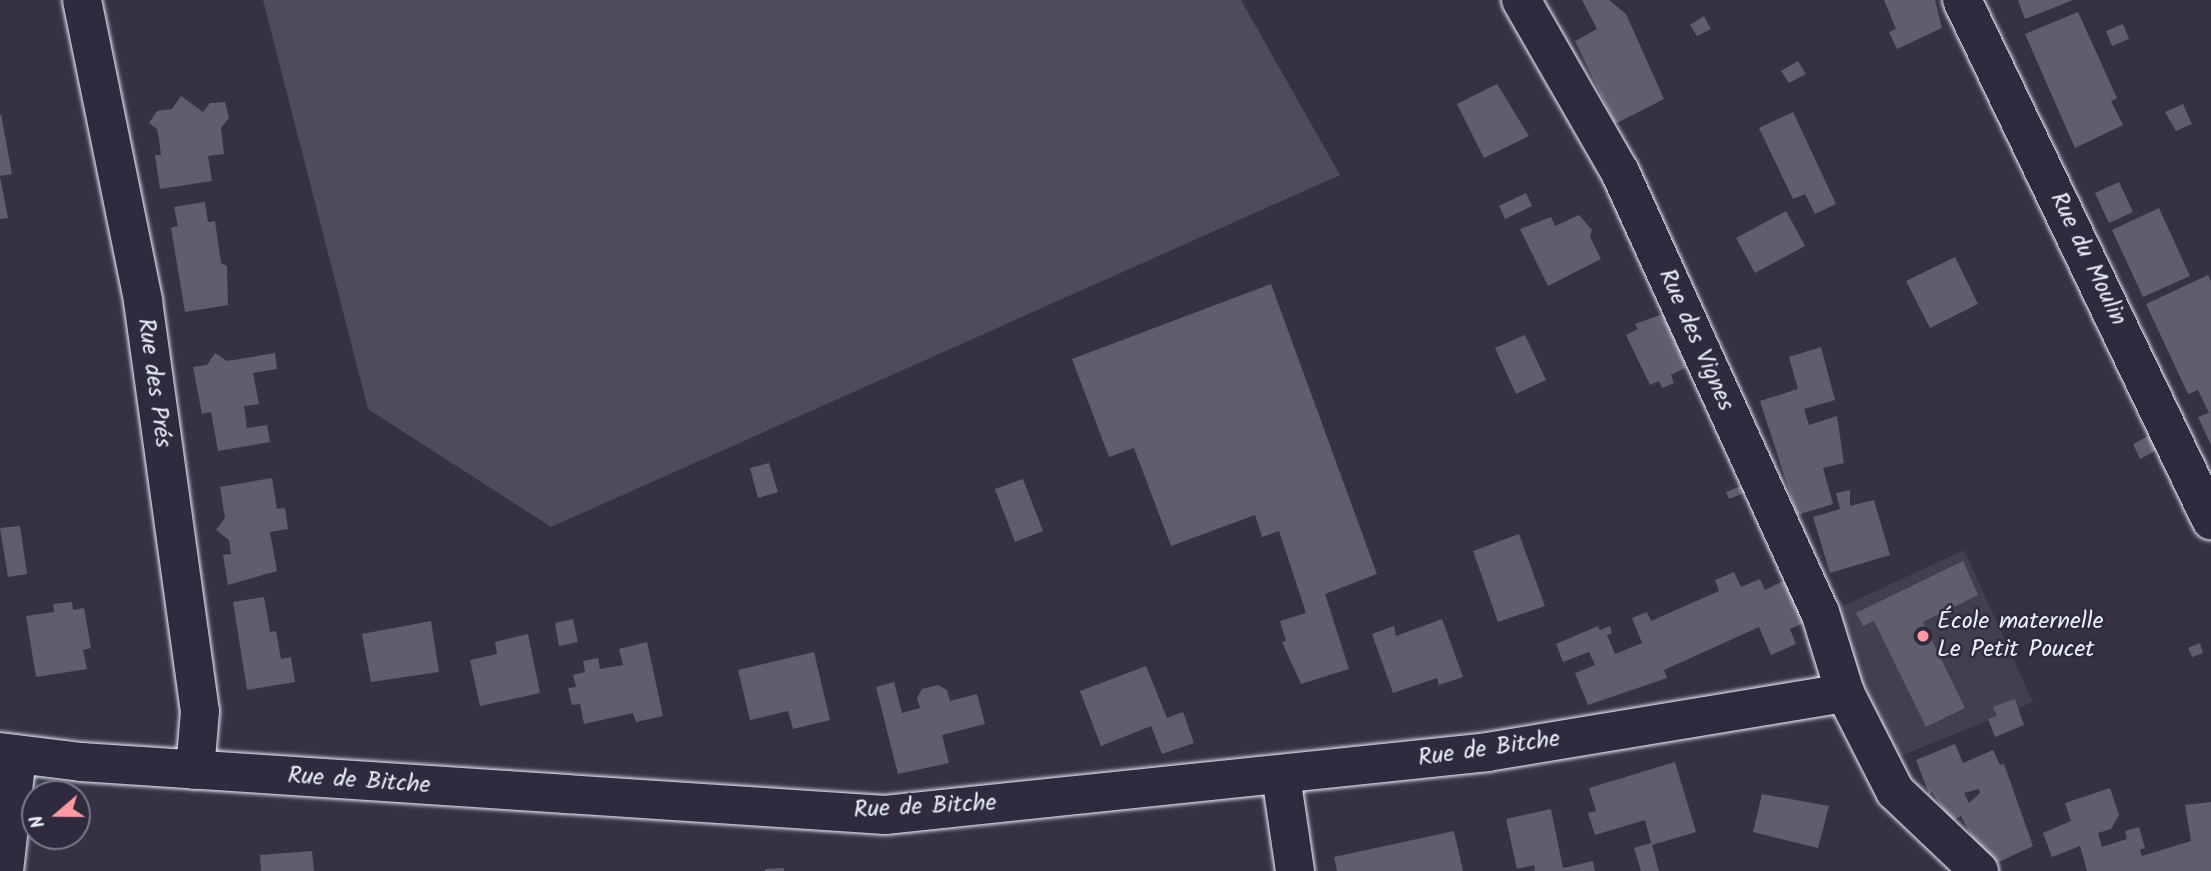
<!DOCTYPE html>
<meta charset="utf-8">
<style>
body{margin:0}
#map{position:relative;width:2211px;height:871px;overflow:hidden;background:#363244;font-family:Kalam,sans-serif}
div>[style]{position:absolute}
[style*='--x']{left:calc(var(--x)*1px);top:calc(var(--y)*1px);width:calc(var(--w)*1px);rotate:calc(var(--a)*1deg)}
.built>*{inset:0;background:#433f51}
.green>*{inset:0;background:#4d4b5c}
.building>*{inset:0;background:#605e6e}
.roads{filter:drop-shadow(0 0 2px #e8f1f8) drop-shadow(0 0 2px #e8f1f8)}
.minor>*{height:38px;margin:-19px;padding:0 19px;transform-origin:19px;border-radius:19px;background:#2f2a3d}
.dots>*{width:19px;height:19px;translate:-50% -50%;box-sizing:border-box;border:4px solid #2f2a3d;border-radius:50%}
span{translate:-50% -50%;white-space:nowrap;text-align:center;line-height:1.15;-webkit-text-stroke:5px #2f2a3d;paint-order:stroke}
.street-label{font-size:24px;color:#e8f1f8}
.poi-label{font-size:24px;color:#e8f1f8}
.left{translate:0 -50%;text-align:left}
.north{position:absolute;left:21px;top:780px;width:70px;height:70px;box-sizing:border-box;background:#2f2a3d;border:2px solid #797a88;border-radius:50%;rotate:250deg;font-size:19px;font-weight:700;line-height:28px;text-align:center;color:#e8f1f8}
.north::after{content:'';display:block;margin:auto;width:24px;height:32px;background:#ff9aa2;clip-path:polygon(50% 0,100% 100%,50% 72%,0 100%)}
</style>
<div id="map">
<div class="built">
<i style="clip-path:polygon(1964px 550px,2033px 702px,1898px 757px,1852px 661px,1835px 610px)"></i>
</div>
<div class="green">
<i style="clip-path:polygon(263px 0,1241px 0,1340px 175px,551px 527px,368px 409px)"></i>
</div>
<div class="building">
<i style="clip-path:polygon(1582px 0,1609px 0,1626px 14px,1664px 99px,1615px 124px,1575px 41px,1597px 29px)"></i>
<i style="clip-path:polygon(1884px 0,1935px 0,1942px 28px,1897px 49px,1889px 32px,1896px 29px)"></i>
<i style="clip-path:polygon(2018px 0,2073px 0,2025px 19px)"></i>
<i style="clip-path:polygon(2078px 12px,2117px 98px,2111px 101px,2123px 125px,2075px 148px,2025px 34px)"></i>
<i style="clip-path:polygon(1704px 16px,1711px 29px,1697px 36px,1690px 25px)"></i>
<i style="clip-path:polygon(2123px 24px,2129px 39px,2112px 46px,2106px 31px)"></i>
<i style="clip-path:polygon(1798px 61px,1806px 74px,1789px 83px,1781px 71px)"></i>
<i style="clip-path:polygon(1497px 84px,1529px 136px,1484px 158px,1457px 104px)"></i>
<i style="clip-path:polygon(181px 96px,203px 112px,210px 103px,225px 102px,229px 118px,221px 128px,224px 154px,208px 156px,212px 181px,160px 189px,155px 155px,161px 155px,159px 139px,157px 129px,149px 123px,157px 111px,172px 109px)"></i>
<i style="clip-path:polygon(2183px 104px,2192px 124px,2176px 131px,2165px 112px)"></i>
<i style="clip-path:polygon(1793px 112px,1836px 204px,1815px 214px,1805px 194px,1793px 199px,1759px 128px)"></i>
<i style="clip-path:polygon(1px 114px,12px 174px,0 176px,0 115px)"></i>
<i style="clip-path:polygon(0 177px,8px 218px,0 219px)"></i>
<i style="clip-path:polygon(2119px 182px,2133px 212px,2109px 223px,2095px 193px)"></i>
<i style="clip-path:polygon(1526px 193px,1532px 206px,1505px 219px,1499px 206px)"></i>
<i style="clip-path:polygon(205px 202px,208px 222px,215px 221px,221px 263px,227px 266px,228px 305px,185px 312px,171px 228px,178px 226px,174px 207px)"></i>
<i style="clip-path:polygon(2159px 208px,2190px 276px,2143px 297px,2112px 230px)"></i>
<i style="clip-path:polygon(1786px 211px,1805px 246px,1755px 273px,1736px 238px)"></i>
<i style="clip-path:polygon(1579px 215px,1592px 230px,1590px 237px,1601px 259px,1548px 286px,1520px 229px,1551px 217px,1555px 226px)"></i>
<i style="clip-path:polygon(1955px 257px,1978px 304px,1930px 328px,1906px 281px)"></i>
<i style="clip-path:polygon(2208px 275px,2211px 281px,2211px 445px,2198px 417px,2209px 413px,2198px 390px,2188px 394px,2146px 304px)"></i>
<i style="clip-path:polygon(1271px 284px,1377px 574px,1325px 594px,1349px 669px,1301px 684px,1282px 642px,1286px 641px,1280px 621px,1306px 613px,1279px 531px,1262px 537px,1255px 515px,1171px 546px,1134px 448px,1109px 457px,1072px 359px)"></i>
<i style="clip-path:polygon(1663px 314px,1687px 367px,1671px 375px,1674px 383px,1662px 388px,1659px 381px,1650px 385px,1626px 335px,1638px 329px,1635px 324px)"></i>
<i style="clip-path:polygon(1525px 335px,1546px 380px,1516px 394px,1495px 348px)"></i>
<i style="clip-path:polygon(1821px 347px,1835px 400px,1804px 409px,1809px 425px,1837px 416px,1844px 463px,1823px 468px,1833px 504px,1797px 515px,1760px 401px,1798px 389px,1789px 357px)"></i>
<i style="clip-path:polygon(215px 353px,227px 361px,275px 353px,277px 369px,253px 373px,259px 404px,244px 406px,247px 428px,267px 425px,270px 442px,218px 451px,211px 412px,202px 414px,193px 367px,207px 365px)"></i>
<i style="clip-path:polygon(2158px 431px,2165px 446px,2140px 459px,2133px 444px)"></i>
<i style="clip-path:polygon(769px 463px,778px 492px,758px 498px,750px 468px)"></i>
<i style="clip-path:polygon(272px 478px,277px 509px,285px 508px,288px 529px,270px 532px,277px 571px,228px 585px,223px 555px,231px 554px,229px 540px,216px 530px,225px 518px,220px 487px)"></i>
<i style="clip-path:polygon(1023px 479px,1043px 531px,1015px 542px,995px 489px)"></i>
<i style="clip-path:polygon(1746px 484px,1749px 491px,1729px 499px,1726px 492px)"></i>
<i style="clip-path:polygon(1850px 490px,1850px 506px,1874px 500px,1890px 555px,1830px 573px,1813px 517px,1840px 509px,1836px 493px)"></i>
<i style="clip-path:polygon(20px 526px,27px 574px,8px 577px,0 528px)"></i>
<i style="clip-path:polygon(1519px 534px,1545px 606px,1498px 622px,1473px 551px)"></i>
<i style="clip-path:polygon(1963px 561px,1978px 595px,1923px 622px,1965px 708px,1926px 727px,1874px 621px,1863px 626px,1856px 613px)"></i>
<i style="clip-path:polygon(1734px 572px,1741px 587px,1760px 579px,1765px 590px,1789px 578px,1808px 621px,1790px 629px,1796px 644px,1771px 655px,1759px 627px,1664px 670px,1667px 678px,1588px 705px,1575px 673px,1595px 665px,1589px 652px,1563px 662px,1556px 644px,1598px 626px,1600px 630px,1610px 626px,1612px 633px,1607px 635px,1615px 654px,1642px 643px,1632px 618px,1647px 612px,1651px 621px,1719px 591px,1715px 580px)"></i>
<i style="clip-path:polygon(264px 597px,270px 632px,276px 631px,281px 659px,291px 657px,295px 682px,247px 690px,233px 602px)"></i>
<i style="clip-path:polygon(72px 602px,73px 610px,84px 608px,91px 648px,83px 650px,87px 669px,36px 677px,26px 616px,54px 612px,53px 604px)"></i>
<i style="clip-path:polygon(573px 619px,578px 642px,559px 646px,555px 623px)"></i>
<i style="clip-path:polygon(1442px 619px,1463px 677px,1439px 685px,1437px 678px,1393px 693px,1372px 634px,1394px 626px,1396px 636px)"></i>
<i style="clip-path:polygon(431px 621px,439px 672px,371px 682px,362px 634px)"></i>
<i style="clip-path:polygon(528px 634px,540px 693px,480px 706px,470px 660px,497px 654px,495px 642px)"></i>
<i style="clip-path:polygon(647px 642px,663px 716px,636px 722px,633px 713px,584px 724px,580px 704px,572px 705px,568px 688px,576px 687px,573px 675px,585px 672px,583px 661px,598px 658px,600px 669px,623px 665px,619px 649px)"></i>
<i style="clip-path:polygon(2200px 643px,2203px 653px,2192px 657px,2188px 648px)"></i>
<i style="clip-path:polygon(814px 652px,830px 720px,793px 729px,788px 711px,750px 720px,738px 670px)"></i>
<i style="clip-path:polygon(1146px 666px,1167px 718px,1183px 712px,1194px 743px,1162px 754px,1151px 726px,1101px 746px,1080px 691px)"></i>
<i style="clip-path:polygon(894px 682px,902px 713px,920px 708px,917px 698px,922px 689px,938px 685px,947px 690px,950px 701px,977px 694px,985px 724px,942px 735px,949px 763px,898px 774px,876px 687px)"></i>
<i style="clip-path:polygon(2015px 699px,2024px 725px,1995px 737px,1988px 719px,1997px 716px,1993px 707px)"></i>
<i style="clip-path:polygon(evenodd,1955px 744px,1963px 763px,1993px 750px,2000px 765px,2004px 764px,2033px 846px,1988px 867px,1961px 816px,1951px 821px,1932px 792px,1929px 794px,1916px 760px,1955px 744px,1979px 789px,1980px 793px,1969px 803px,1964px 793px,1979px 789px)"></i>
<i style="clip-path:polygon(1675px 762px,1696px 832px,1652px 845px,1659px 871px,1641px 871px,1634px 848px,1651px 843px,1645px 820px,1595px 835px,1588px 813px,1596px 811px,1589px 788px)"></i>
<i style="clip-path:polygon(2110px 788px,2119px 815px,2111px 829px,2098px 833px,2102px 847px,2127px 839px,2125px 831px,2139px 827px,2145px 848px,2140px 850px,2142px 856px,2191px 841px,2185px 805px,2211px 802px,2211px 871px,2087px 871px,2080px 846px,2052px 857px,2043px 833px,2071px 821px,2065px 803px)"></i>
<i style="clip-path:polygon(1762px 794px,1829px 806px,1818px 848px,1753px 832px)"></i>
<i style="clip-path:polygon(1551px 809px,1563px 868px,1593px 861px,1595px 871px,1535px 871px,1534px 865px,1517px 869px,1506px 819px)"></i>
<i style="clip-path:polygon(1454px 831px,1463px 871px,1337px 871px,1334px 857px)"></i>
<i style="clip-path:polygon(312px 851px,314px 871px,261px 871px,260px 855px)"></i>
<i style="clip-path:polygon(784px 868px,784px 871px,765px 871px,765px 869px)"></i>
</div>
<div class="roads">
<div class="minor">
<i style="--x:82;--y:0;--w:307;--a:78.5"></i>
<i style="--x:143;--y:301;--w:414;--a:82.1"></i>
<i style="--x:200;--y:711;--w:59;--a:94.8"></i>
<i style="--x:1521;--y:0;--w:198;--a:60.1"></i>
<i style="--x:1620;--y:172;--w:483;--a:65.6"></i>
<i style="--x:1820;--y:612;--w:85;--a:72.8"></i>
<i style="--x:1845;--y:693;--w:110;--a:63"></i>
<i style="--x:1895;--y:791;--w:116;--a:43.6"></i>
<i style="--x:1962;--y:0;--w:577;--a:64.41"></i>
<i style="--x:0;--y:752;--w:82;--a:7"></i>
<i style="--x:81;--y:762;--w:806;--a:3.77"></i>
<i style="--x:885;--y:815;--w:606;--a:-5.96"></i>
<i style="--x:1488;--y:752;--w:362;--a:-9.4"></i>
<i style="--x:1281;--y:776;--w:96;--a:81.6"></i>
<i style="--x:4;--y:871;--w:117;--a:-83.6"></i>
</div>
</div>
<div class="dots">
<i style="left:1923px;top:636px;background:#ff9aa2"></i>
</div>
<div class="street-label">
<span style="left:2088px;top:259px;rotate:64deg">Rue du Moulin</span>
<span style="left:1696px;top:340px;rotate:66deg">Rue des Vignes</span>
<span style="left:154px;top:383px;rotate:82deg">Rue des Prés</span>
<span style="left:1489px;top:749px;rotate:-8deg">Rue de Bitche</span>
<span style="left:359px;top:781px;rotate:4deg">Rue de Bitche</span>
<span style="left:925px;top:807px;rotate:-3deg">Rue de Bitche</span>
</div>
<div class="poi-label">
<span class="left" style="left:1937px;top:636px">École maternelle<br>Le Petit Poucet</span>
</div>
<div class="north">N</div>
</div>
